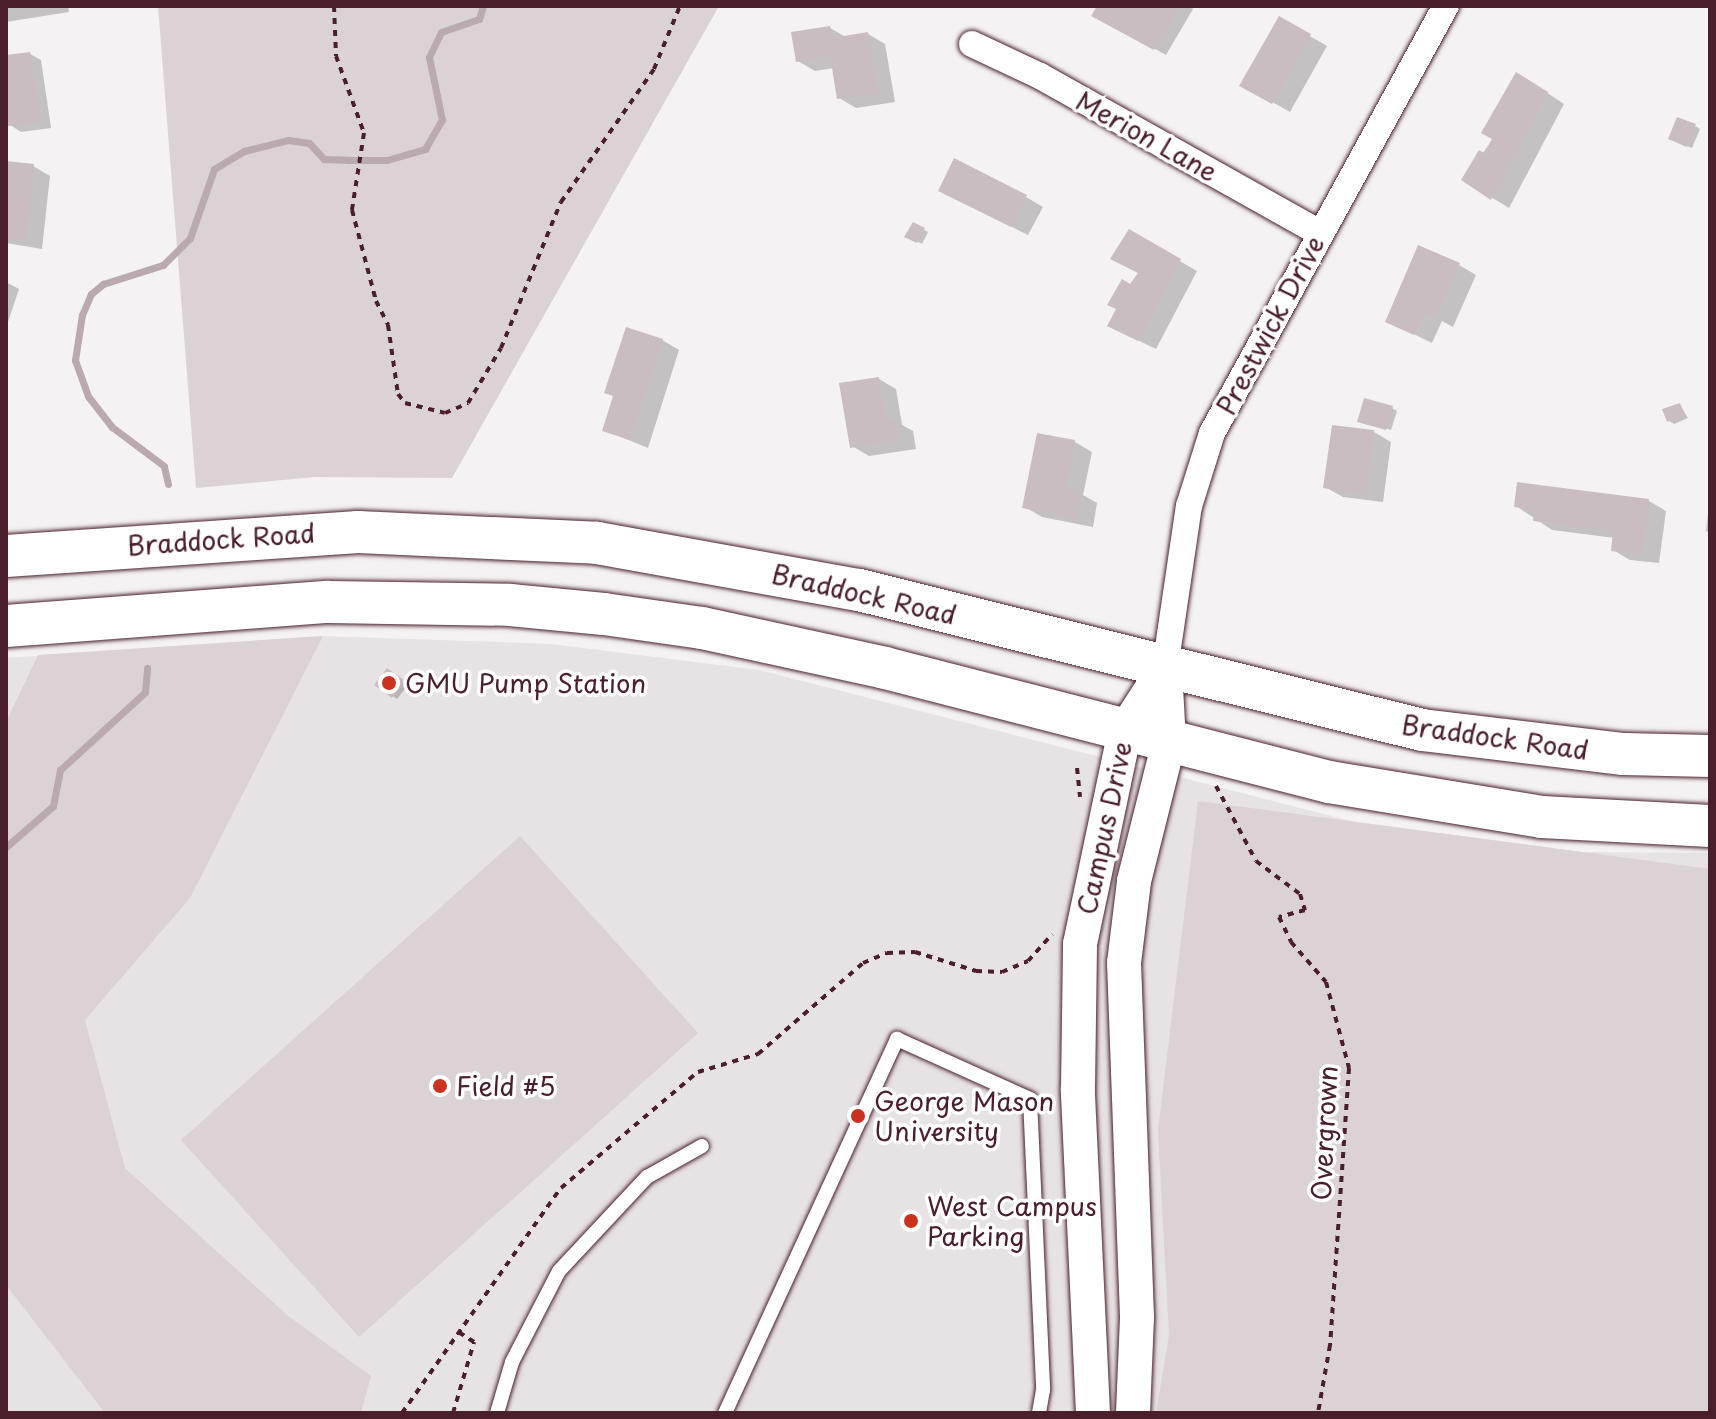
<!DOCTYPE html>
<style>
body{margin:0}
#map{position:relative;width:1716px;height:1419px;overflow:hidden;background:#f4f2f2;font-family:"Playpen Sans",sans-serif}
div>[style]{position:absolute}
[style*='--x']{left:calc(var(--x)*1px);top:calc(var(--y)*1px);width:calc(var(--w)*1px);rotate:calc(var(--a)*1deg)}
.built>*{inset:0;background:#e7e2e3}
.green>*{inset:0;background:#dbd2d5}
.shadow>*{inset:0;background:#0003}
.stream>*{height:7px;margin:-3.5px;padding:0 3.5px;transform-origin:3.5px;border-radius:3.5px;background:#baa9ae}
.building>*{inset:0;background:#cabdc1}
.path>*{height:4px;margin-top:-2px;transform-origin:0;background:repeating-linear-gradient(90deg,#4a1f2b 0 6px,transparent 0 12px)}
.roads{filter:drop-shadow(0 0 2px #4a1f2b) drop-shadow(0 0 2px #4a1f2b)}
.service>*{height:14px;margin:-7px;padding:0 7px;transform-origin:7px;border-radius:7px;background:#fff}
.minor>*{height:26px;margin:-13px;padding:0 13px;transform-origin:13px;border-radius:13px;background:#fff}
.tertiary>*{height:34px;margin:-17px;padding:0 17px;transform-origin:17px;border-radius:17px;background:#fff}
.primary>*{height:42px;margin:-21px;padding:0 21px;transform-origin:21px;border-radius:21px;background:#fff}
.dots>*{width:22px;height:22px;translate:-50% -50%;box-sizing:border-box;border:4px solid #fff;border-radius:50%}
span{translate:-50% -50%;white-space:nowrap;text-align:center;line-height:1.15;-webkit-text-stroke:7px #fff;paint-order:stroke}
.street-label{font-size:26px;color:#4a1f2b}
.poi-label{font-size:26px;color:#4a1f2b}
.left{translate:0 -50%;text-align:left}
.frame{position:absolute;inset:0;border:8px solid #4a1f2b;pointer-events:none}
</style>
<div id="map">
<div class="built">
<i style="clip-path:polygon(323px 636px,551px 644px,759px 670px,1355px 822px,1582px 852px,1710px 853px,1710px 1379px,1702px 1413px,6px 1413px,6px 658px)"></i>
</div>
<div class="green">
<i style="clip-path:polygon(158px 6px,719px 6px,452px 478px,315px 477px,196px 488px)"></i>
<i style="clip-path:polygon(323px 636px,190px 898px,85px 1020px,125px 1168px,287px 1315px,371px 1376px,361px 1413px,105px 1413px,6px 1285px,6px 722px,38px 655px)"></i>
<i style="clip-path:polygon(1198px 801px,1710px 869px,1710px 1413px,1156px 1413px,1169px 1335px,1158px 1130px)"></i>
<i style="clip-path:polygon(520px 836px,698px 1033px,359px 1337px,181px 1140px)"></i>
</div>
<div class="shadow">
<i style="clip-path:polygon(6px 6px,68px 6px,69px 12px,6px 22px)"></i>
<i style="clip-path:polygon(1099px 6px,1187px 6px,1193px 9px,1166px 55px,1094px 15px)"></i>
<i style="clip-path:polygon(1280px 19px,1327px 46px,1290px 112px,1242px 85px)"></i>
<i style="clip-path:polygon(830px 28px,846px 37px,868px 34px,885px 44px,895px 102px,856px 108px,839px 98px,834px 68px,815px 71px,798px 61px)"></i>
<i style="clip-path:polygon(30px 54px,41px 60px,51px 128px,21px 132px,10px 125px,6px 57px)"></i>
<i style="clip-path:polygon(1534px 84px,1564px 104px,1509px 208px,1463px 180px)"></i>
<i style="clip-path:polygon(1695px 126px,1700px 129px,1692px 148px,1675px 141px)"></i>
<i style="clip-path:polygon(6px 163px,33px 166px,50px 176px,42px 249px,6px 243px)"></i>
<i style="clip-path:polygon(1026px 197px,1043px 207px,1028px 235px,958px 200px)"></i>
<i style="clip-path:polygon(913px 224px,928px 232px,922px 244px,907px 236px)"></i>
<i style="clip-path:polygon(1130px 232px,1197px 271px,1156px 349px,1127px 335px,1131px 287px,1140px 273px)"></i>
<i style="clip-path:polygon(1459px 265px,1476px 275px,1453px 327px,1442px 321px,1432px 343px,1387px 321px)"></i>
<i style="clip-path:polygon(6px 282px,19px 289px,6px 328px)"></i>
<i style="clip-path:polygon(662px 340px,679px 350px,648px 448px,604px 430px,615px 397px,606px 392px)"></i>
<i style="clip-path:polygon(879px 379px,896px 389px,902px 425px,913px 431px,916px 449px,869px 456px,852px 446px)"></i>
<i style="clip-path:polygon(1680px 405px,1688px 418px,1674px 424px,1669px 421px)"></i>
<i style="clip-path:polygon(1392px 408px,1397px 411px,1391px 430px,1362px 421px)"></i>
<i style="clip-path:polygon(1334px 427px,1374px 432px,1391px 442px,1383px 502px,1343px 497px,1325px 487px)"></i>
<i style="clip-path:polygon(1039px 435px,1075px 442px,1092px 452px,1083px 495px,1097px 503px,1093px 527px,1042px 517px,1025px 507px)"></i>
<i style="clip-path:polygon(1710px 498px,1710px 533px,1706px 531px)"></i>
<i style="clip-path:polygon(1649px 501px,1666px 511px,1659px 563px,1630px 560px,1613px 550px,1615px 538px,1552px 530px,1516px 506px)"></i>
<i style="clip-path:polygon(392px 673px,408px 685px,397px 699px,393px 696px)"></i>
</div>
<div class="stream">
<i style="--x:168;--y:484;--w:18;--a:-103"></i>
<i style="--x:164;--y:466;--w:65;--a:-143.1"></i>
<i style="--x:112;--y:427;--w:39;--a:-128"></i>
<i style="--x:88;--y:396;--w:38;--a:-110"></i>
<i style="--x:75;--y:360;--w:46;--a:-81.2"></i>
<i style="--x:82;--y:315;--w:23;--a:-67"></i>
<i style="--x:91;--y:294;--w:16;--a:-40"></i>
<i style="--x:103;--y:284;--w:63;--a:-17.6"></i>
<i style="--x:163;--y:265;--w:38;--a:-45"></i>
<i style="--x:190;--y:238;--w:73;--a:-70.8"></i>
<i style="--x:214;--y:169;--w:35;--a:-31"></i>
<i style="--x:244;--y:151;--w:45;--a:-14"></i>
<i style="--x:288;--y:140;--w:21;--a:8"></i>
<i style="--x:309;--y:143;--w:22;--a:47"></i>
<i style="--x:324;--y:159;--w:24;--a:2"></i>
<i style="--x:348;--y:160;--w:39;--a:0"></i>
<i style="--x:387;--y:160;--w:40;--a:-16"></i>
<i style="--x:425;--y:149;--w:34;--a:-60"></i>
<i style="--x:442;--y:120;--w:64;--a:-101.7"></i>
<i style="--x:429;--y:57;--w:28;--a:-64"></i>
<i style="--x:441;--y:32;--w:40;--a:-18.9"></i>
<i style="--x:479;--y:19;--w:14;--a:-73"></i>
<i style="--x:6;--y:847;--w:62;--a:-41.1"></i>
<i style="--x:53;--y:806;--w:37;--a:-79"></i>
<i style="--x:60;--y:770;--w:115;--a:-42.5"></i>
<i style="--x:145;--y:692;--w:24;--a:-85"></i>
</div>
<div class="building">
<i style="clip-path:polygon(1097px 6px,1180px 6px,1154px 50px,1091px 16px)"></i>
<i style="clip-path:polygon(1279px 16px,1311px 34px,1272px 104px,1239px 86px)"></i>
<i style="clip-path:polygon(830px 26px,832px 38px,868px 32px,878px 93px,837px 99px,830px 56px,796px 62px,791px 32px)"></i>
<i style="clip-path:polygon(30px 52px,41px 122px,8px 126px,6px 55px)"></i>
<i style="clip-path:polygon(1516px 72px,1548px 92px,1491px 200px,1461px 180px,1479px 150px,1484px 153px,1492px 139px,1481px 133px)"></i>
<i style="clip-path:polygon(1677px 117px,1696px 124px,1687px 147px,1668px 139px)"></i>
<i style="clip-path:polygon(954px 158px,1027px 195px,1011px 227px,938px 191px)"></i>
<i style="clip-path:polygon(6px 161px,34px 164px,26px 240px,6px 238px)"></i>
<i style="clip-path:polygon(913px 222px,925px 228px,917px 243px,904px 237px)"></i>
<i style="clip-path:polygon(1129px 229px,1181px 259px,1138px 341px,1107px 326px,1116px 309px,1107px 305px,1122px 279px,1130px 284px,1138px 273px,1110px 259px)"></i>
<i style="clip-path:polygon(1418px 245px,1460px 263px,1435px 318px,1424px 313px,1414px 335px,1385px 322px)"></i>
<i style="clip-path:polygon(626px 327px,663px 339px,630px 440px,602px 431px,613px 396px,604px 393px)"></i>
<i style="clip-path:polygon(879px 377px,886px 420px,896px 419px,899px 440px,850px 448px,839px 383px)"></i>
<i style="clip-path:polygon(1364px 398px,1393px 406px,1386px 430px,1357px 422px)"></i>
<i style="clip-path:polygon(1680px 403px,1685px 415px,1667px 422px,1662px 409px)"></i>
<i style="clip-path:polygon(1332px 425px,1374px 430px,1366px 494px,1323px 488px)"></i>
<i style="clip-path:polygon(1037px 433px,1075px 440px,1066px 488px,1081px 491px,1076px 519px,1022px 508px)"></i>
<i style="clip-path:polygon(1517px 482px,1649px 499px,1642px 555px,1611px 551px,1613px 531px,1533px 521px,1534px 509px,1514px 507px)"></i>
<i style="clip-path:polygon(387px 668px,404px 680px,392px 698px,374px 685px)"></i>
</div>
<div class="path">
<i style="--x:334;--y:6;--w:50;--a:87.7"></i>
<i style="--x:336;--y:56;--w:82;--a:70"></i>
<i style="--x:364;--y:133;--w:78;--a:98.9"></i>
<i style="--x:352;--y:210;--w:94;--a:75.2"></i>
<i style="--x:376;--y:301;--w:27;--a:63"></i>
<i style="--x:388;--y:325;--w:70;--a:81.8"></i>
<i style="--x:398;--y:394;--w:11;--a:52"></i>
<i style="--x:405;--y:403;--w:41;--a:14"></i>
<i style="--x:445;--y:413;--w:25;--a:-23"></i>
<i style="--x:468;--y:403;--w:64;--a:-59"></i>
<i style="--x:501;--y:348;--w:158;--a:-67.7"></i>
<i style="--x:561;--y:202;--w:162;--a:-55"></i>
<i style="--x:654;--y:69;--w:68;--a:-67.6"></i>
<i style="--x:1077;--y:768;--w:29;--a:84"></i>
<i style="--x:1216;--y:786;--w:85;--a:61.9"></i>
<i style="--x:1256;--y:861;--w:55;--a:36.9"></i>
<i style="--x:1300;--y:894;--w:17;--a:73"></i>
<i style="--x:1305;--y:910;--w:27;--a:165"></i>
<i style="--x:1279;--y:917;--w:28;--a:64"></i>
<i style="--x:1291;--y:942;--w:53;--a:48.8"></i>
<i style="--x:1326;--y:982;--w:89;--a:75"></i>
<i style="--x:1349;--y:1068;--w:278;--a:93.9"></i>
<i style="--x:1330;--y:1345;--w:69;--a:100"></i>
<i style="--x:402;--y:1413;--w:276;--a:-54.8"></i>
<i style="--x:561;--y:1188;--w:180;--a:-40.3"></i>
<i style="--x:698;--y:1072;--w:63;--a:-16.7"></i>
<i style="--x:758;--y:1054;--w:139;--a:-40.9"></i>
<i style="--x:863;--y:963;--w:26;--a:-23"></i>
<i style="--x:887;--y:953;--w:28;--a:-2"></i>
<i style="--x:915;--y:952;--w:64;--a:17.3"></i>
<i style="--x:976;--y:971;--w:26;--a:2"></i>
<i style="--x:1002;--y:972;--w:28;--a:-23"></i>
<i style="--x:1028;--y:961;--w:36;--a:-48"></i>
<i style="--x:453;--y:1413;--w:74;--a:-73.5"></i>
<i style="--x:474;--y:1342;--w:17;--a:-147"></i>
</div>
<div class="roads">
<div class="service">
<i style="--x:497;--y:1413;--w:53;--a:-73.6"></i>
<i style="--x:512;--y:1362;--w:102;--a:-62.7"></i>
<i style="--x:559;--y:1271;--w:129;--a:-46.9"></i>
<i style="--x:647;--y:1177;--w:63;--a:-29.4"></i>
<i style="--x:725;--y:1413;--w:412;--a:-65.3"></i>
<i style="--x:897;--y:1039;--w:146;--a:24.3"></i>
<i style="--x:1030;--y:1099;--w:291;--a:87.4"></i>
<i style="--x:1043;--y:1390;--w:23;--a:100"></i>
</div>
<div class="minor">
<i style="--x:972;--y:44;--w:75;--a:25.2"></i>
<i style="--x:1040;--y:76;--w:321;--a:29.3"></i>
<i style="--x:1165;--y:668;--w:164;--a:-81.6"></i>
<i style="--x:1189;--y:506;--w:77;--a:-72.5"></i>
<i style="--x:1212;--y:433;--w:487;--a:-61.3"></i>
</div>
<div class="tertiary">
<i style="--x:1093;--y:1413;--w:324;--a:-92.7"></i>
<i style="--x:1078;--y:1089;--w:145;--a:-89.2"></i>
<i style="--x:1080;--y:944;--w:219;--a:-78.1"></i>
<i style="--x:1125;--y:730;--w:74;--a:-57.2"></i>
<i style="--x:1133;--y:1413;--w:96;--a:-87.6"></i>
<i style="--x:1137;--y:1317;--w:354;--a:-92.1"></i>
<i style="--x:1124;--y:963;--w:83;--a:-83"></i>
<i style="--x:1134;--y:881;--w:143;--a:-75.9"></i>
<i style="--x:1169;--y:742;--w:74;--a:-93.1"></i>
</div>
<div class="primary">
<i style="--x:6;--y:556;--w:353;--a:-3.9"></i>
<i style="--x:358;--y:532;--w:239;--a:2.6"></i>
<i style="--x:597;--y:543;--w:266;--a:10.2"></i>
<i style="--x:859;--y:590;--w:580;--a:13.96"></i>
<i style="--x:1422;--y:730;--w:203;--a:6.8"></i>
<i style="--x:1624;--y:754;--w:86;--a:1.3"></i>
<i style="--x:6;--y:626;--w:323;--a:-4.3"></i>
<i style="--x:328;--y:602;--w:182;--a:0.9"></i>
<i style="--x:510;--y:605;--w:94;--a:5.5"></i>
<i style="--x:604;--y:614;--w:99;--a:8.1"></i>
<i style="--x:702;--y:628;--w:187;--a:12.3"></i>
<i style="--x:885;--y:668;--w:458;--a:14.4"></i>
<i style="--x:1329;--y:782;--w:216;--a:9.3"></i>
<i style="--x:1542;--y:817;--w:168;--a:3.1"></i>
</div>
</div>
<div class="dots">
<i style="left:389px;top:683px;background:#c8321e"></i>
<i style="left:440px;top:1086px;background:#c8321e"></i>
<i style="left:858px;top:1116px;background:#c8321e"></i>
<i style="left:911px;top:1221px;background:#c8321e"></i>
</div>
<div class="street-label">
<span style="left:1147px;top:136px;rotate:29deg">Merion Lane</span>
<span style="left:1270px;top:325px;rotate:-62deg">Prestwick Drive</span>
<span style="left:221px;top:539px;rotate:-4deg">Braddock Road</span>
<span style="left:864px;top:594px;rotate:13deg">Braddock Road</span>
<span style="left:1495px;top:737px;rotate:8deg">Braddock Road</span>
<span style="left:1104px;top:828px;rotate:-78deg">Campus Drive</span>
<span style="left:1324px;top:1133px;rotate:-87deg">Overgrown</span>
</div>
<div class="poi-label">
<span class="left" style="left:405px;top:683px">GMU Pump Station</span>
<span class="left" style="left:456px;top:1086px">Field #5</span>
<span class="left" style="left:874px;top:1116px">George Mason<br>University</span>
<span class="left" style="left:927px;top:1221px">West Campus<br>Parking</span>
</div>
<div class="frame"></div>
</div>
